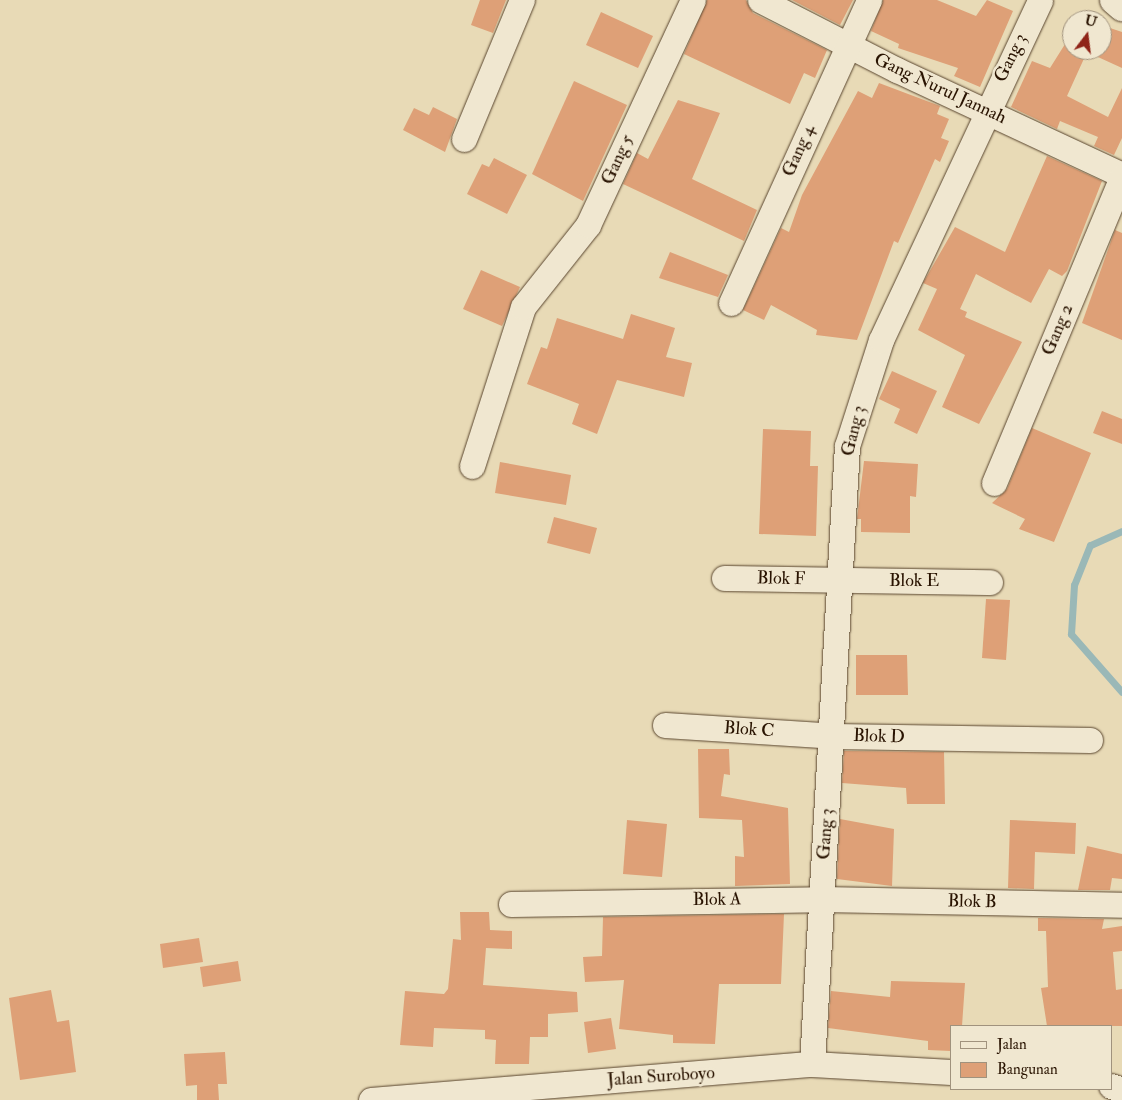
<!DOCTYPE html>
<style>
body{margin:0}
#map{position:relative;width:1122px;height:1100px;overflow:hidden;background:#e8dab6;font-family:"IM FELL Double Pica",serif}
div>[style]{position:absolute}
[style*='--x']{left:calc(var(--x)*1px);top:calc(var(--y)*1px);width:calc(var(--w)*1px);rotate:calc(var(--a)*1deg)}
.stream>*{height:7px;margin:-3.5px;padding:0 3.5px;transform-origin:3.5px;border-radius:3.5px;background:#9ab8b7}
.building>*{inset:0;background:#dea077}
.roads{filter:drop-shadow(0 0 1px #59452e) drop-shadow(0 0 1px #59452e)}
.street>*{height:25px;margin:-12.5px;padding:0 12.5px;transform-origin:12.5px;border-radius:12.5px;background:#f0e7d0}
.secondary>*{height:28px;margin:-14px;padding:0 14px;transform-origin:14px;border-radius:14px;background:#f0e7d0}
span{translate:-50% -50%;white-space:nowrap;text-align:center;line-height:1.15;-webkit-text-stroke:5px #f0e7d0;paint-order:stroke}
.street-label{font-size:18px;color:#291301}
.legend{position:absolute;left:950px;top:1025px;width:162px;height:65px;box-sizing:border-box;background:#f0e7d0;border:1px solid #a0927d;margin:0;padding:6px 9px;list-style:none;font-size:15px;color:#291301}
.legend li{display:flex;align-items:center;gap:10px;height:25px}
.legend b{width:25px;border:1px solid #a0927d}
.north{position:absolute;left:1062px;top:10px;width:50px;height:50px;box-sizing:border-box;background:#f0e7d0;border:1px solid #a0927d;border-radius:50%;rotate:15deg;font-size:14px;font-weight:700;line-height:20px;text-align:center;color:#291301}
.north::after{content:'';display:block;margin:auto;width:18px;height:22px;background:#8f2418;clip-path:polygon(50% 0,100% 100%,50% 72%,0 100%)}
</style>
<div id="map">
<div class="stream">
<i style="--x:1122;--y:531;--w:35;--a:156"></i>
<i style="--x:1090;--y:545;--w:43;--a:111.8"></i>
<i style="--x:1074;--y:585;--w:49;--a:93.5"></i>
<i style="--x:1071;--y:634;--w:77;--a:48.7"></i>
</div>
<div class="building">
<i style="clip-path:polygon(480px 0,506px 0,493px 33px,471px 25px)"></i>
<i style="clip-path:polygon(707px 0,746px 0,753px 13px,827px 50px,815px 78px,804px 73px,790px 104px,684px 54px)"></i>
<i style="clip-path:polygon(792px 0,853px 0,840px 25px)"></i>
<i style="clip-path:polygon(883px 0,937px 0,976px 16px,987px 0,1013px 11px,980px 87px,954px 76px,958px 68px,898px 48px,899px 44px,871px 31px)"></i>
<i style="clip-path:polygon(601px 12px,653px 36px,638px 68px,586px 45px)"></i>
<i style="clip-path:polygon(1107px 27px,1122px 32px,1122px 68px,1087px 52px,1067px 96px,1108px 117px,1122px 88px,1122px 138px,1114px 155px,1094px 146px,1098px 137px,1060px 121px,1057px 129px,1011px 107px,1032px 61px,1050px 68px,1072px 33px,1072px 50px,1102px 50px)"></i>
<i style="clip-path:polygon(574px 81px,627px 105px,583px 201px,532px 174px)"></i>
<i style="clip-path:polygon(879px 83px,940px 106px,937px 114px,949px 119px,941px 138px,949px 141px,940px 162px,935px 159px,898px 243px,894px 241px,857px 340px,816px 335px,817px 330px,771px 305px,764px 320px,743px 310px,781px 228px,789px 232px,802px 195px,858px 91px,872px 98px)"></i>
<i style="clip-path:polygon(678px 100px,720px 113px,692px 179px,757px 210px,744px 241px,623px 184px,637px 153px,648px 159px)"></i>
<i style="clip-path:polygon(433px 107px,457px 119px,445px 152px,403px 130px,414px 108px,429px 115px)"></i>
<i style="clip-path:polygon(1047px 156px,1102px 181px,1067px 271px,1062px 276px,1049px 269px,1031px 303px,976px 274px,960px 309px,967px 312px,965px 317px,1022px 342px,979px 424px,942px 407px,965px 355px,918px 330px,937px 289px,923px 283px,955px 227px,1005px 252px)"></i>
<i style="clip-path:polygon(494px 158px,527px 175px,507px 214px,467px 194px,482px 164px,489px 167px)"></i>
<i style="clip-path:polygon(1115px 230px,1122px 233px,1122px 340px,1082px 323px)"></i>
<i style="clip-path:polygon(670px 252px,728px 275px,718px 297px,659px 278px)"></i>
<i style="clip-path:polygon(481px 270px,520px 287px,502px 326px,463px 309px)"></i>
<i style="clip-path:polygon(631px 314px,675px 328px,666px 357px,692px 363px,684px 397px,617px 380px,597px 434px,572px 424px,579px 404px,527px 384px,541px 347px,547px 349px,557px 318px,623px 339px)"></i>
<i style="clip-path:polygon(892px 371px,937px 391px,917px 434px,894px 423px,900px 409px,879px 399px)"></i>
<i style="clip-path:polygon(1102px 411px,1122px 419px,1122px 444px,1093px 433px)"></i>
<i style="clip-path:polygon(1032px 428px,1091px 453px,1054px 542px,1019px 529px,1025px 519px,992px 503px,1007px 489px)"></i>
<i style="clip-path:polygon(763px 429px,811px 431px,810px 466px,818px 466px,816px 536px,759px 534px)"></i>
<i style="clip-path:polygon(864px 461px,918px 464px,916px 497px,910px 496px,910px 533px,861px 532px,861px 519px,857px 519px)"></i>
<i style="clip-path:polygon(500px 462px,571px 475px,566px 505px,495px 493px)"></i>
<i style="clip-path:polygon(554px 517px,597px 528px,590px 554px,547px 543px)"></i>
<i style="clip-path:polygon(986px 599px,1010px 600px,1006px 660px,982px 658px)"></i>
<i style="clip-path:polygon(856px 655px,907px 655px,908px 695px,856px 695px)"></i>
<i style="clip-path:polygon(698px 749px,729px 749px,730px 775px,724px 774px,721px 796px,788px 808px,790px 884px,735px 886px,735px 856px,744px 857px,742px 820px,699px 818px)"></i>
<i style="clip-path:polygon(844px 751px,944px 752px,945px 804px,907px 804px,906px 788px,842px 783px)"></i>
<i style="clip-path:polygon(840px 819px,894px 829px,892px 886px,837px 879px)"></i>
<i style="clip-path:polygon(627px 820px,667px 824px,662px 877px,623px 874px)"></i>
<i style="clip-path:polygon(1010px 820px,1076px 823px,1075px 854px,1035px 852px,1034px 889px,1008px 888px)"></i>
<i style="clip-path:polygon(1087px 846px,1122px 854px,1122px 879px,1112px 878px,1110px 890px,1078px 890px)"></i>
<i style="clip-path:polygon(460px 912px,489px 912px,490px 930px,512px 931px,512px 949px,486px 948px,483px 985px,577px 992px,578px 1012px,548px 1014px,548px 1037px,530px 1037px,529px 1064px,495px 1064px,496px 1040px,485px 1039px,485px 1030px,434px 1028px,433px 1047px,400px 1045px,405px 991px,444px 994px,448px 989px,453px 939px,461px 940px)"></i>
<i style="clip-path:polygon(784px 914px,781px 984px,719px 984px,715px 1044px,673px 1043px,673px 1035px,619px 1029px,624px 980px,585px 982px,583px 957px,602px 956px,603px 917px)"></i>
<i style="clip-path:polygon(1038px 918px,1104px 919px,1102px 929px,1122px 926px,1122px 951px,1113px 952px,1116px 990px,1122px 989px,1122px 1026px,1047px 1026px,1041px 988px,1048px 987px,1046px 931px,1038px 931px)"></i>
<i style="clip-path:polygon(199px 938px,203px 962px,163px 968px,160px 944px)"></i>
<i style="clip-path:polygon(238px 961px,241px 981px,203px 987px,200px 967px)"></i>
<i style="clip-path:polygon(891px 981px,965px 983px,962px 1026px,951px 1026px,951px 1051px,928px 1050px,928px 1041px,828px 1028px,831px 991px,890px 997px)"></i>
<i style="clip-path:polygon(51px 990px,57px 1022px,69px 1020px,76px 1072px,20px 1080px,9px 998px)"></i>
<i style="clip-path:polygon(611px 1018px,616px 1049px,588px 1053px,584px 1022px)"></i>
<i style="clip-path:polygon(225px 1052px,227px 1084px,218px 1084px,219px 1100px,197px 1100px,197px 1085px,186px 1086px,184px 1054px)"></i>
</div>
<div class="roads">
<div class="street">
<i style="--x:760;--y:0;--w:154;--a:27.1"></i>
<i style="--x:897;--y:70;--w:248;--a:25"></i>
<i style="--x:464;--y:139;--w:151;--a:-67.4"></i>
<i style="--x:731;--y:303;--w:333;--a:-65.5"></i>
<i style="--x:472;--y:466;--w:167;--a:-72.2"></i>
<i style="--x:523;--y:307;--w:105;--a:-51.6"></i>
<i style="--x:588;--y:225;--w:248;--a:-65"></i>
<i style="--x:994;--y:483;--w:332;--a:-67.3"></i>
<i style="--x:724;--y:578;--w:266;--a:0.9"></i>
<i style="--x:665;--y:725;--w:168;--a:3.7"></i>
<i style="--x:833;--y:736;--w:257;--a:0.9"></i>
<i style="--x:511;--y:904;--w:310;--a:-0.9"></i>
<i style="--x:821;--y:899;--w:301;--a:1.1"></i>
<i style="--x:812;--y:1064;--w:619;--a:-86.76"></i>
<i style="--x:847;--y:446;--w:111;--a:-72.2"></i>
<i style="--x:881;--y:340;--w:375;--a:-64.9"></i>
<i style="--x:1111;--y:1086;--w:12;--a:20"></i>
<i style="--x:371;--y:1100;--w:442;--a:-4.7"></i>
<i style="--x:812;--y:1064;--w:139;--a:3.3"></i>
</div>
<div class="secondary">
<i style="--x:1114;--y:0;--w:11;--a:41"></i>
</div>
</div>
<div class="street-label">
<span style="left:1011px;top:58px;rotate:-64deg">Gang 3</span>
<span style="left:940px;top:89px;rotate:25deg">Gang Nurul Jannah</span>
<span style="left:799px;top:151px;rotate:-66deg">Gang 4</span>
<span style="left:618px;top:160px;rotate:-65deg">Gang 5</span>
<span style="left:1058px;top:330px;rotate:-67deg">Gang 2</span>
<span style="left:854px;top:431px;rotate:-76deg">Gang 3</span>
<span style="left:781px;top:579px;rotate:1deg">Blok F</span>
<span style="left:914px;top:581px">Blok E</span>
<span style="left:749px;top:730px;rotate:4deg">Blok C</span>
<span style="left:879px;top:737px;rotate:2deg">Blok D</span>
<span style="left:826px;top:834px;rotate:-86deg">Gang 3</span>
<span style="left:717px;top:900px;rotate:-1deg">Blok A</span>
<span style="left:972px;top:902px;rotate:1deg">Blok B</span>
<span style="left:661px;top:1077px;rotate:-4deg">Jalan Suroboyo</span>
</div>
<ul class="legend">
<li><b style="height:6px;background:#f0e7d0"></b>Jalan</li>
<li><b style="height:14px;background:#dea077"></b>Bangunan</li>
</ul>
<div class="north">U</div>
</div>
